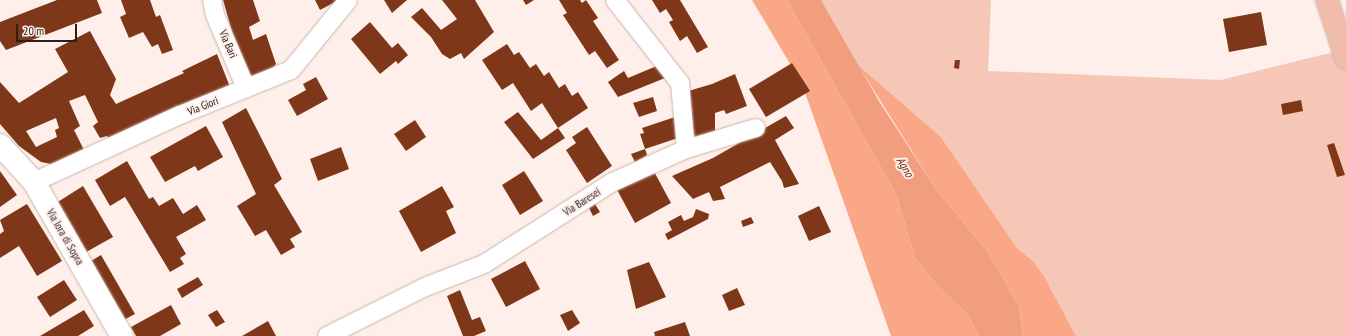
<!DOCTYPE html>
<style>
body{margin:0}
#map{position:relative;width:1346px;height:336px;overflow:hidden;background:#feefea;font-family:"PT Sans Narrow",sans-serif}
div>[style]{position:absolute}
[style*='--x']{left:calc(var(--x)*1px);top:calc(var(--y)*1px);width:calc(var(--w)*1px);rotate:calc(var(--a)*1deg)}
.green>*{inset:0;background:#f6c7b6}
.forest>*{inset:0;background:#faa788}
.water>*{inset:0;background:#f19e7f}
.building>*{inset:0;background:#7f3719}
.roads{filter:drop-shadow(0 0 1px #ccb5ac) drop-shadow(0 0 1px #ccb5ac)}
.street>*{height:18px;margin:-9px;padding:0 9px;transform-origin:9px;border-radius:9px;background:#fff}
.secondary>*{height:22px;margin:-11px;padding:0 11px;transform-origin:11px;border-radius:11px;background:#fff}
.primary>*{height:22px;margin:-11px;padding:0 11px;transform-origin:11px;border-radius:11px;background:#f0bdaa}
span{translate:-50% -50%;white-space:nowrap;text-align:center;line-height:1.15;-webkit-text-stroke:4px #feefea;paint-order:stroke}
.street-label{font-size:11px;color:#2a211e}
.water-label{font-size:12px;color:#732a09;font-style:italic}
.scale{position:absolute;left:16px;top:24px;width:61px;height:18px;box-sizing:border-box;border:2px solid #2a211e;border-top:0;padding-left:5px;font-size:12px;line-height:14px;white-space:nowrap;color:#2a211e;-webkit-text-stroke:3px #feefea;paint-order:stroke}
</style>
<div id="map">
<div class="green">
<i style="clip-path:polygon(821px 0,991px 0,988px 71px,1221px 80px,1342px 50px,1346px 63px,1346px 336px,1076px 336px,1044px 276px,1033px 261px,1017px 248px,941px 137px,858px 65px)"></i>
</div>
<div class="forest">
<i style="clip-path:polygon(752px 0,787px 0,896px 194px,915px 258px,937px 285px,969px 316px,979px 336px,891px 336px,802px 84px)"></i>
<i style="clip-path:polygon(858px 65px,941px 137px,1017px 248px,1033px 261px,1044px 276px,1076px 336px,1023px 336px,1019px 307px,988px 252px,935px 188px)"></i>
</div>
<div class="water">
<i style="clip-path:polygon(787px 0,821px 0,879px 101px,935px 188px,988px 252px,1019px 307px,1023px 336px,979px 336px,969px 316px,937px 285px,915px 258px,896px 194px)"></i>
</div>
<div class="building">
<i style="clip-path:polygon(57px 0,97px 0,102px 13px,6px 50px,0 41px,0 22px)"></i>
<i style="clip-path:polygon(121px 0,150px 0,156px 17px,160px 15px,173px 50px,162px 54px,158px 44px,152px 47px,143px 32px,129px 38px,120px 17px,126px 14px)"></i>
<i style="clip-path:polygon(223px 0,253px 0,260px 21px,249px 27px,253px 40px,266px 34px,276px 64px,267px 75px,253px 80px,233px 35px)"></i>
<i style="clip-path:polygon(315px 0,339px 0,320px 10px)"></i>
<i style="clip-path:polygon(384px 0,407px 0,392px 13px)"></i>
<i style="clip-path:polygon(442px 0,475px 0,494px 32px,464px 59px,461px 53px,450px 59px,442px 54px,431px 37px,411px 17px,422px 8px,441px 30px,457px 19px)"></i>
<i style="clip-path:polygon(523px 0,534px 0,526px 5px)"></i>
<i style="clip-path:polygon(559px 0,580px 0,582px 3px,586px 0,598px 18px,593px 21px,619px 60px,607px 68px,595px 51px,589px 55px,563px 15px,567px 13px)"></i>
<i style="clip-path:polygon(652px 0,680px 0,708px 47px,697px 53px,687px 36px,680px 41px,669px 22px,673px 20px,666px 9px,660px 13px)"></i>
<i style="clip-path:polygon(1261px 12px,1267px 45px,1229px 52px,1223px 19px)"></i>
<i style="clip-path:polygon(370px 22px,392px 48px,398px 43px,408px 55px,398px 64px,396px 61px,380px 74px,351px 39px)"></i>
<i style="clip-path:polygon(evenodd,90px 31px,116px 79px,110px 95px,116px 104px,184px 73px,182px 71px,217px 54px,230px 87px,111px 141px,107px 136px,100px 138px,93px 126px,98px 122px,85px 95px,69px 101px,80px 126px,74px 130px,85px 152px,51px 164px,41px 162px,19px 146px,0 124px,0 82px,19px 103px,68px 72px,55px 49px,90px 31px,56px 118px,59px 128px,55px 130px,57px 137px,36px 147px,26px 131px,56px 118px)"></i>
<i style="clip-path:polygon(507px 44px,514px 55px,519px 52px,530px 68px,536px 64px,544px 76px,549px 72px,559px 88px,565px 84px,572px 96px,578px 92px,588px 108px,558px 128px,542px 103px,531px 111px,513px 83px,502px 90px,482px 60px)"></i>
<i style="clip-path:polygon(955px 60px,960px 60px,959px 69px,954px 68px)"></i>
<i style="clip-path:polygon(792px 63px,810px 91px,766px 117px,749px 89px)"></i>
<i style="clip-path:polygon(659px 65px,665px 78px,618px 97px,608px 82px,624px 71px,628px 78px)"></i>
<i style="clip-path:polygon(735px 74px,747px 106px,726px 114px,724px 110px,715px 113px,715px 134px,691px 138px,685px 92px,712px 84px)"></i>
<i style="clip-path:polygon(316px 77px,328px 99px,297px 116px,288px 100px,306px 90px,303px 84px)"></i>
<i style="clip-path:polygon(653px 97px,657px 111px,639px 117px,633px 103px)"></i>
<i style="clip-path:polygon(1301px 100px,1303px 111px,1283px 115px,1281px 104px)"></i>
<i style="clip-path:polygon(246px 108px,282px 179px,274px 185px,302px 232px,290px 239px,295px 247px,281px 255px,266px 230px,255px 236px,237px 206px,256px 194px,222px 122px)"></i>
<i style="clip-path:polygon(518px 112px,541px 140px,558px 128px,565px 138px,533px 159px,504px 122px)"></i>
<i style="clip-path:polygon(786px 116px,794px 128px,775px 140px,799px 184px,784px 188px,782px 181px,770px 162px,720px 187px,725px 199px,713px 201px,709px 192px,693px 199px,672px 176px,713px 158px)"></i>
<i style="clip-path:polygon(675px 117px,681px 137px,645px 149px,640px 134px,644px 133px,642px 128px)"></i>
<i style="clip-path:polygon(415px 120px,426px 137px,406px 151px,394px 134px)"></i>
<i style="clip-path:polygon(206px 126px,223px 157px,198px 171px,195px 166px,165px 182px,150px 157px)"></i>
<i style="clip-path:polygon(587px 127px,612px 166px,587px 183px,566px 150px,576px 143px,572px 137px)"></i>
<i style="clip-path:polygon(1334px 143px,1345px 175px,1337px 177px,1327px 145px)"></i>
<i style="clip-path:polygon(341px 147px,349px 169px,318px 181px,310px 159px)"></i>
<i style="clip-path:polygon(645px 149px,647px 155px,635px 162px,631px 154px)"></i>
<i style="clip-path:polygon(127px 161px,149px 199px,153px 197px,159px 206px,173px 198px,183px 214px,197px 205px,206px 220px,176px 237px,186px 254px,180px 258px,184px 264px,170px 272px,125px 197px,110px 206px,95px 180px)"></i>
<i style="clip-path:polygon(651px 166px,671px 203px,635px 223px,615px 186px)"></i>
<i style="clip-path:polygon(0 171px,17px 195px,0 207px)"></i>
<i style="clip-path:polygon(524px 171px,543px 201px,520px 215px,502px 185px)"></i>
<i style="clip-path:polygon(83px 186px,113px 237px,81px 255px,53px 205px)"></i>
<i style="clip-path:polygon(442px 186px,454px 207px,446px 211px,456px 233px,421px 252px,399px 211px)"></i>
<i style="clip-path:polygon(593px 201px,600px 212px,593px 216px,587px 204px)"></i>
<i style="clip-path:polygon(27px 204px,62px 261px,37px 276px,19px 246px,0 258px,0 234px,4px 231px,0 220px)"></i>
<i style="clip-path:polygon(819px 206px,831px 232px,809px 241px,798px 216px)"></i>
<i style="clip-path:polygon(696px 209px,709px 214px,708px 219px,668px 240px,665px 234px,672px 230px,668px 222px,681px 215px,684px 221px,693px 217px)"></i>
<i style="clip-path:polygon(751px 217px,754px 223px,743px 227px,741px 221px)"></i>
<i style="clip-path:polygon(101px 255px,135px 314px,120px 322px,86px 264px)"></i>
<i style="clip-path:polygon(525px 261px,540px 289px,506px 307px,491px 279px)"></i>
<i style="clip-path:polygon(649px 262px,666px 297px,636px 309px,627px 270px)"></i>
<i style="clip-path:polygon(198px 277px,203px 285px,182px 298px,177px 289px)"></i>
<i style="clip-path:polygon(64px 280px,77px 300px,50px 317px,37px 297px)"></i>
<i style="clip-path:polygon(737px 288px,745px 305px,729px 311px,722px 295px)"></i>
<i style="clip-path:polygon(460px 290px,472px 320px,480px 317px,486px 331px,474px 336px,463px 336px,447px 296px)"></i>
<i style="clip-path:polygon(171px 305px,181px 324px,160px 336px,136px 336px,131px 327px)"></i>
<i style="clip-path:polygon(84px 310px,94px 326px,78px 336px,40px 336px)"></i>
<i style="clip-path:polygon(217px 310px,225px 322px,216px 327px,208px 315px)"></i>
<i style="clip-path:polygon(572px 310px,580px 323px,568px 331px,560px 315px)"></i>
<i style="clip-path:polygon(268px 321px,276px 336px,242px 336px)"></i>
<i style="clip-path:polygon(685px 322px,690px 336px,655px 336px,654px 332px)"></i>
</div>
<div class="roads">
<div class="street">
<i style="--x:212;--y:0;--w:15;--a:79"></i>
<i style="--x:215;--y:15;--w:79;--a:67"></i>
<i style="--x:686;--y:149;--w:73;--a:-16.7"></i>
<i style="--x:34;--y:182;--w:161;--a:-24.7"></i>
<i style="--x:180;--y:115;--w:120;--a:-22.1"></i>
<i style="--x:291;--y:70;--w:90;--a:-50.8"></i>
<i style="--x:327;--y:336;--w:110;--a:-26.6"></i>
<i style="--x:425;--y:287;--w:63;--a:-21.3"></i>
<i style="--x:484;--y:264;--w:151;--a:-32.5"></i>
<i style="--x:611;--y:183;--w:82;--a:-24.4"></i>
<i style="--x:686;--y:149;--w:66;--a:-95.2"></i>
<i style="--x:680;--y:83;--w:105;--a:-128.1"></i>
</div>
<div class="secondary">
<i style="--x:0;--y:145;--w:50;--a:47.4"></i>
<i style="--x:34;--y:182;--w:177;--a:60.3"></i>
</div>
<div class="primary">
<i style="--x:1327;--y:0;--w:61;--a:71.9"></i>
</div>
</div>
<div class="street-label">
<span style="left:228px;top:44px;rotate:67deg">Via Bari</span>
<span style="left:203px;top:106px;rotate:-22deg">Via Giori</span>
<span style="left:582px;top:202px;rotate:-33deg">Via Baresei</span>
<span style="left:65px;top:237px;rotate:60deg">Via lora di Sopra</span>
</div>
<div class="water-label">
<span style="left:905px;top:167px;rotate:59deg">Agno</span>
</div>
<div class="scale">20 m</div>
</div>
